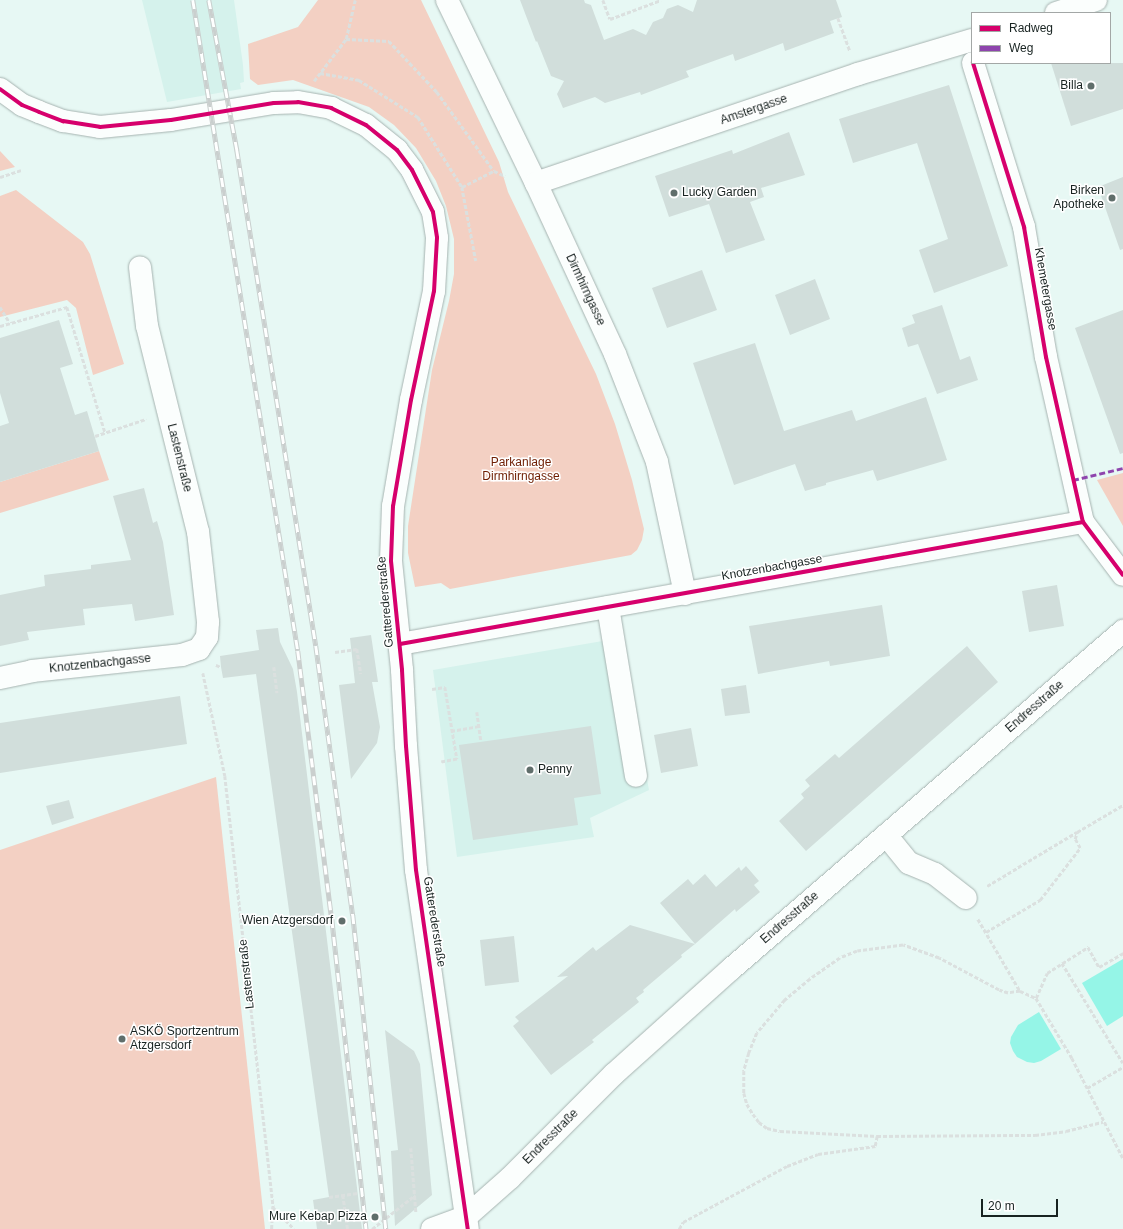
<!DOCTYPE html>
<meta charset="utf-8">
<style>
body{margin:0}
#map{position:relative;width:1123px;height:1229px;overflow:hidden;background:#e7f8f4;font-family:Arial,sans-serif}
div>[style]{position:absolute}
[style*='--x']{left:calc(var(--x)*1px);top:calc(var(--y)*1px);width:calc(var(--w)*1px);rotate:calc(var(--a)*1deg)}
.built>*{inset:0;background:#d5f2ec}
.green>*{inset:0;background:#f3d0c3}
.water>*{inset:0;background:#95f5e7}
.building>*{inset:0;background:#d1dedb}
.path>*{height:2.5px;margin-top:-1.25px;transform-origin:0;background:repeating-linear-gradient(90deg,#dbe0df 0 4px,transparent 0 6px)}
.roads{filter:drop-shadow(0 0 1px #a6b3b0) drop-shadow(0 0 1px #a6b3b0)}
.minor>*{height:22px;margin:-11px;padding:0 11px;transform-origin:11px;border-radius:11px;background:#fbfefd}
.rail>*{height:4.5px;margin-top:-2.25px;transform-origin:0;background:repeating-linear-gradient(90deg,#fff 0 9px,#cacfce 0 18px);box-sizing:border-box;border-block:1px solid #cacfce}
.quiet>*{height:3px;margin-top:-1.5px;transform-origin:0;background:repeating-linear-gradient(90deg,#8e44ad 0 6px,transparent 0 9px)}
.cycleway>*{height:4px;margin:-2px;padding:0 2px;transform-origin:2px;border-radius:2px;background:#d6006c}
.dots>*{width:11px;height:11px;translate:-50% -50%;box-sizing:border-box;border:2px solid #fff;border-radius:50%}
span{translate:-50% -50%;white-space:nowrap;text-align:center;line-height:1.15;-webkit-text-stroke:3px #fff;paint-order:stroke}
.poi-label{font-size:12px;color:#182321}
.right{translate:-100% -50%;text-align:right}
.left{translate:0 -50%;text-align:left}
.street-label{font-size:12px;color:#182321}
.park-label{font-size:12px;color:#6f1e03}
.legend{position:absolute;left:971px;top:12px;width:140px;height:52px;box-sizing:border-box;background:#fff;border:1px solid #a3a7a6;margin:0;padding:5px 7px;list-style:none;font-size:12px;color:#182321}
.legend li{display:flex;align-items:center;gap:8px;height:20px}
.legend b{width:20px;border:1px solid #a3a7a6}
.scale{position:absolute;left:981px;top:1199px;width:77px;height:18px;box-sizing:border-box;border:2px solid #182321;border-top:0;padding-left:5px;font-size:12px;line-height:14px;white-space:nowrap;color:#182321;-webkit-text-stroke:3px #fff;paint-order:stroke}
</style>
<div id="map">
<div class="built">
<i style="clip-path:polygon(142px 0,234px 0,243px 65px,244px 82px,240px 83px,241px 89px,167px 102px)"></i>
<i style="clip-path:polygon(620px 638px,649px 790px,590px 818px,594px 837px,457px 857px,433px 670px)"></i>
</div>
<div class="green">
<i style="clip-path:polygon(318px 0,421px 0,499px 162px,508px 192px,596px 374px,615px 424px,632px 480px,644px 529px,642px 540px,637px 550px,631px 555px,450px 589px,441px 583px,415px 587px,408px 553px,408px 526px,432px 370px,449px 301px,454px 274px,454px 239px,446px 206px,436px 181px,416px 148px,394px 125px,369px 107px,293px 80px,258px 85px,250px 79px,248px 44px,298px 27px)"></i>
<i style="clip-path:polygon(0 151px,15px 167px,0 171px)"></i>
<i style="clip-path:polygon(16px 190px,83px 242px,90px 254px,124px 364px,93px 375px,76px 308px,67px 300px,0 317px,0 196px)"></i>
<i style="clip-path:polygon(99px 451px,109px 480px,0 513px,0 482px)"></i>
<i style="clip-path:polygon(1123px 473px,1123px 526px,1097px 480px)"></i>
<i style="clip-path:polygon(216px 777px,265px 1229px,0 1229px,0 850px)"></i>
</div>
<div class="water">
<i style="clip-path:polygon(1123px 959px,1123px 1016px,1107px 1026px,1082px 983px)"></i>
<i style="clip-path:polygon(1039px 1012px,1061px 1049px,1041px 1061px,1034px 1063px,1027px 1062px,1017px 1057px,1013px 1051px,1010px 1043px,1011px 1037px,1018px 1025px)"></i>
</div>
<div class="building">
<i style="clip-path:polygon(520px 0,584px 0,585px 3px,591px 5px,604px 40px,633px 29px,646px 35px,653px 22px,663px 18px,667px 9px,678px 5px,693px 12px,697px 0,836px 0,842px 17px,830px 21px,834px 33px,785px 51px,783px 43px,735px 61px,733px 54px,686px 71px,689px 77px,641px 95px,640px 92px,605px 103px,595px 97px,563px 108px,557px 94px,564px 81px,551px 76px,537px 41px,536px 42px)"></i>
<i style="clip-path:polygon(1051px 63px,1123px 63px,1123px 109px,1071px 126px)"></i>
<i style="clip-path:polygon(949px 85px,1008px 266px,934px 293px,919px 250px,948px 239px,917px 143px,853px 163px,839px 119px)"></i>
<i style="clip-path:polygon(789px 132px,805px 175px,761px 188px,764px 197px,750px 202px,765px 240px,726px 253px,709px 204px,669px 217px,655px 176px,732px 150px,733px 154px)"></i>
<i style="clip-path:polygon(1123px 177px,1123px 249px,1120px 250px,1098px 187px)"></i>
<i style="clip-path:polygon(702px 270px,717px 310px,667px 328px,652px 288px)"></i>
<i style="clip-path:polygon(815px 279px,830px 319px,790px 335px,775px 295px)"></i>
<i style="clip-path:polygon(942px 305px,960px 360px,970px 356px,978px 380px,937px 394px,918px 344px,908px 347px,902px 328px,915px 323px,912px 315px)"></i>
<i style="clip-path:polygon(1123px 310px,1123px 453px,1120px 454px,1075px 328px)"></i>
<i style="clip-path:polygon(59px 320px,73px 364px,60px 368px,75px 415px,87px 411px,99px 451px,0 482px,0 426px,9px 423px,0 393px,0 338px)"></i>
<i style="clip-path:polygon(755px 343px,784px 431px,852px 410px,856px 421px,926px 397px,947px 460px,877px 481px,873px 470px,826px 483px,826px 485px,805px 491px,795px 464px,734px 485px,693px 363px)"></i>
<i style="clip-path:polygon(144px 488px,153px 523px,157px 521px,163px 542px,174px 615px,135px 621px,132px 604px,83px 609px,85px 625px,27px 632px,29px 640px,0 646px,0 595px,45px 586px,44px 575px,91px 569px,91px 565px,131px 560px,113px 496px)"></i>
<i style="clip-path:polygon(1057px 585px,1064px 626px,1029px 632px,1022px 591px)"></i>
<i style="clip-path:polygon(882px 605px,890px 656px,830px 666px,829px 661px,758px 674px,749px 626px)"></i>
<i style="clip-path:polygon(278px 628px,280px 642px,293px 669px,297px 692px,362px 1229px,317px 1229px,313px 1200px,329px 1197px,256px 674px,223px 678px,221px 667px,220px 656px,259px 650px,256px 630px)"></i>
<i style="clip-path:polygon(371px 635px,378px 682px,372px 682px,380px 727px,377px 743px,351px 779px,339px 685px,355px 683px,350px 638px)"></i>
<i style="clip-path:polygon(967px 646px,998px 682px,806px 851px,779px 821px,804px 798px,801px 794px,810px 786px,805px 780px,835px 754px,839px 758px)"></i>
<i style="clip-path:polygon(746px 685px,750px 713px,725px 716px,721px 689px)"></i>
<i style="clip-path:polygon(180px 696px,187px 744px,0 773px,0 723px)"></i>
<i style="clip-path:polygon(591px 726px,601px 794px,574px 798px,578px 825px,473px 840px,459px 745px)"></i>
<i style="clip-path:polygon(691px 728px,698px 766px,661px 773px,654px 735px)"></i>
<i style="clip-path:polygon(69px 800px,74px 818px,52px 825px,46px 806px)"></i>
<i style="clip-path:polygon(746px 866px,759px 881px,754px 885px,760px 892px,736px 912px,735px 909px,695px 944px,660px 903px,688px 879px,693px 885px,705px 874px,716px 887px,739px 867px,741px 871px)"></i>
<i style="clip-path:polygon(630px 925px,695px 944px,681px 955px,682px 957px,643px 990px,644px 992px,636px 998px,639px 1002px,592px 1040px,594px 1042px,551px 1075px,513px 1026px,519px 1021px,515px 1017px,568px 976px,557px 977px,593px 947px,596px 951px)"></i>
<i style="clip-path:polygon(514px 936px,519px 982px,485px 986px,480px 940px)"></i>
<i style="clip-path:polygon(385px 1030px,414px 1051px,420px 1064px,432px 1195px,395px 1226px,391px 1151px,398px 1150px)"></i>
</div>
<div class="path">
<i style="--x:603;--y:0;--w:20;--a:70"></i>
<i style="--x:610;--y:19;--w:54;--a:-20.4"></i>
<i style="--x:838;--y:18;--w:35;--a:70"></i>
<i style="--x:346;--y:39;--w:43;--a:2.7"></i>
<i style="--x:389;--y:41;--w:70;--a:46.7"></i>
<i style="--x:437;--y:92;--w:97;--a:54.2"></i>
<i style="--x:494;--y:171;--w:12;--a:24"></i>
<i style="--x:320;--y:73;--w:40;--a:10"></i>
<i style="--x:359;--y:80;--w:70;--a:32.1"></i>
<i style="--x:418;--y:117;--w:83;--a:57.8"></i>
<i style="--x:462;--y:187;--w:75;--a:79.3"></i>
<i style="--x:314;--y:81;--w:53;--a:-52.7"></i>
<i style="--x:346;--y:39;--w:40;--a:-77"></i>
<i style="--x:0;--y:177;--w:22;--a:-18"></i>
<i style="--x:462;--y:187;--w:36;--a:-27"></i>
<i style="--x:0;--y:307;--w:19;--a:58"></i>
<i style="--x:0;--y:326;--w:70;--a:-15.8"></i>
<i style="--x:67;--y:307;--w:131;--a:73.1"></i>
<i style="--x:95;--y:436;--w:54;--a:-18.4"></i>
<i style="--x:335;--y:652;--w:22;--a:-8"></i>
<i style="--x:357;--y:649;--w:25;--a:81"></i>
<i style="--x:216;--y:665;--w:5;--a:22"></i>
<i style="--x:274;--y:667;--w:26;--a:83"></i>
<i style="--x:203;--y:673;--w:105;--a:77.9"></i>
<i style="--x:225;--y:776;--w:434;--a:83.6"></i>
<i style="--x:273;--y:1207;--w:22;--a:93"></i>
<i style="--x:432;--y:689;--w:13;--a:-9"></i>
<i style="--x:445;--y:687;--w:73;--a:80.5"></i>
<i style="--x:457;--y:759;--w:16;--a:169"></i>
<i style="--x:477;--y:712;--w:30;--a:82"></i>
<i style="--x:451;--y:731;--w:28;--a:-10"></i>
<i style="--x:987;--y:886;--w:105;--a:-31"></i>
<i style="--x:978;--y:919;--w:83;--a:59.7"></i>
<i style="--x:1020;--y:991;--w:12;--a:171"></i>
<i style="--x:1008;--y:993;--w:9;--a:-162"></i>
<i style="--x:999;--y:990;--w:68;--a:-151.9"></i>
<i style="--x:939;--y:958;--w:38;--a:-160"></i>
<i style="--x:903;--y:945;--w:46;--a:172.6"></i>
<i style="--x:857;--y:951;--w:18;--a:158"></i>
<i style="--x:840;--y:958;--w:37;--a:145"></i>
<i style="--x:810;--y:979;--w:33;--a:140"></i>
<i style="--x:785;--y:1000;--w:43;--a:130.3"></i>
<i style="--x:757;--y:1033;--w:22;--a:112"></i>
<i style="--x:749;--y:1053;--w:19;--a:106"></i>
<i style="--x:744;--y:1071;--w:22;--a:90"></i>
<i style="--x:744;--y:1093;--w:11;--a:75"></i>
<i style="--x:747;--y:1104;--w:12;--a:59"></i>
<i style="--x:753;--y:1114;--w:10;--a:53"></i>
<i style="--x:759;--y:1122;--w:10;--a:37"></i>
<i style="--x:767;--y:1128;--w:13;--a:13"></i>
<i style="--x:780;--y:1131;--w:97;--a:3"></i>
<i style="--x:877;--y:1136;--w:158;--a:-0.4"></i>
<i style="--x:1035;--y:1135;--w:31;--a:-7"></i>
<i style="--x:1066;--y:1131;--w:38;--a:-14"></i>
<i style="--x:986;--y:932;--w:63;--a:-30.7"></i>
<i style="--x:1040;--y:900;--w:66;--a:-52.4"></i>
<i style="--x:1080;--y:848;--w:10;--a:-119"></i>
<i style="--x:1075;--y:839;--w:7;--a:-74"></i>
<i style="--x:1077;--y:832;--w:53;--a:-30.4"></i>
<i style="--x:1062;--y:963;--w:117;--a:58.6"></i>
<i style="--x:1020;--y:991;--w:17;--a:24"></i>
<i style="--x:1036;--y:998;--w:70;--a:59"></i>
<i style="--x:1072;--y:1058;--w:112;--a:63"></i>
<i style="--x:1036;--y:998;--w:27;--a:-66"></i>
<i style="--x:1047;--y:973;--w:49;--a:-32.4"></i>
<i style="--x:1088;--y:947;--w:23;--a:61"></i>
<i style="--x:1099;--y:967;--w:28;--a:-30"></i>
<i style="--x:1087;--y:1088;--w:42;--a:-30.3"></i>
<i style="--x:411;--y:1148;--w:64;--a:85.5"></i>
<i style="--x:343;--y:1195;--w:34;--a:82"></i>
<i style="--x:329;--y:1197;--w:29;--a:-8"></i>
<i style="--x:273;--y:1207;--w:30;--a:46"></i>
<i style="--x:372;--y:1229;--w:55;--a:-38.3"></i>
<i style="--x:679;--y:1229;--w:8;--a:-60"></i>
<i style="--x:683;--y:1222;--w:118;--a:-28.3"></i>
<i style="--x:787;--y:1166;--w:33;--a:-21"></i>
<i style="--x:818;--y:1154;--w:58;--a:-8"></i>
<i style="--x:875;--y:1146;--w:10;--a:-79"></i>
</div>
<div class="roads">
<div class="minor">
<i style="--x:447;--y:0;--w:203;--a:64.1"></i>
<i style="--x:536;--y:183;--w:188;--a:65.2"></i>
<i style="--x:615;--y:354;--w:116;--a:68.7"></i>
<i style="--x:657;--y:462;--w:135;--a:78"></i>
<i style="--x:1056;--y:13;--w:42;--a:-18"></i>
<i style="--x:973;--y:63;--w:172;--a:72.7"></i>
<i style="--x:1024;--y:227;--w:132;--a:80.4"></i>
<i style="--x:1046;--y:357;--w:169;--a:77.4"></i>
<i style="--x:0;--y:89;--w:27;--a:36"></i>
<i style="--x:22;--y:105;--w:18;--a:22"></i>
<i style="--x:39;--y:112;--w:26;--a:21"></i>
<i style="--x:63;--y:121;--w:37;--a:9"></i>
<i style="--x:100;--y:127;--w:71;--a:-5.6"></i>
<i style="--x:171;--y:120;--w:104;--a:-9.4"></i>
<i style="--x:274;--y:103;--w:24;--a:-2"></i>
<i style="--x:298;--y:102;--w:34;--a:10"></i>
<i style="--x:331;--y:108;--w:39;--a:26"></i>
<i style="--x:366;--y:125;--w:40;--a:39"></i>
<i style="--x:397;--y:150;--w:25;--a:53"></i>
<i style="--x:412;--y:170;--w:47;--a:63.4"></i>
<i style="--x:433;--y:212;--w:26;--a:81"></i>
<i style="--x:437;--y:238;--w:53;--a:93.2"></i>
<i style="--x:434;--y:291;--w:111;--a:101.9"></i>
<i style="--x:411;--y:400;--w:108;--a:99.6"></i>
<i style="--x:393;--y:506;--w:55;--a:92.1"></i>
<i style="--x:391;--y:561;--w:110;--a:84.2"></i>
<i style="--x:402;--y:670;--w:76;--a:87"></i>
<i style="--x:406;--y:746;--w:124;--a:85.4"></i>
<i style="--x:416;--y:870;--w:363;--a:81.8"></i>
<i style="--x:536;--y:183;--w:340;--a:-18.7"></i>
<i style="--x:858;--y:74;--w:119;--a:-16.6"></i>
<i style="--x:608;--y:607;--w:171;--a:80.6"></i>
<i style="--x:400;--y:644;--w:694;--a:-10.13"></i>
<i style="--x:1083;--y:522;--w:66;--a:53"></i>
<i style="--x:0;--y:678;--w:33;--a:-12"></i>
<i style="--x:32;--y:671;--w:151;--a:-6.1"></i>
<i style="--x:182;--y:655;--w:18;--a:-19"></i>
<i style="--x:199;--y:649;--w:14;--a:-56"></i>
<i style="--x:207;--y:637;--w:15;--a:-86"></i>
<i style="--x:208;--y:622;--w:91;--a:-96.3"></i>
<i style="--x:198;--y:532;--w:212;--a:-103.9"></i>
<i style="--x:147;--y:326;--w:59;--a:-96.8"></i>
<i style="--x:886;--y:835;--w:36;--a:51"></i>
<i style="--x:909;--y:863;--w:28;--a:23"></i>
<i style="--x:935;--y:874;--w:39;--a:38"></i>
<i style="--x:462;--y:1226;--w:11;--a:-63"></i>
<i style="--x:467;--y:1216;--w:57;--a:-41.5"></i>
<i style="--x:510;--y:1178;--w:147;--a:-45"></i>
<i style="--x:614;--y:1074;--w:157;--a:-41.9"></i>
<i style="--x:731;--y:969;--w:518;--a:-40.77"></i>
<i style="--x:432;--y:1229;--w:37;--a:-20"></i>
</div>
</div>
<div class="rail">
<i style="--x:193;--y:0;--w:659;--a:80.84"></i>
<i style="--x:298;--y:651;--w:270;--a:82.8"></i>
<i style="--x:332;--y:919;--w:312;--a:83.7"></i>
<i style="--x:209;--y:0;--w:153;--a:79.4"></i>
<i style="--x:237;--y:150;--w:502;--a:80.95"></i>
<i style="--x:316;--y:646;--w:272;--a:82.2"></i>
<i style="--x:353;--y:915;--w:316;--a:84"></i>
</div>
<div class="quiet">
<i style="--x:1073;--y:480;--w:51;--a:-13.5"></i>
</div>
<div class="cycleway">
<i style="--x:973;--y:63;--w:172;--a:72.7"></i>
<i style="--x:1024;--y:227;--w:132;--a:80.4"></i>
<i style="--x:1046;--y:357;--w:169;--a:77.4"></i>
<i style="--x:0;--y:89;--w:27;--a:36"></i>
<i style="--x:22;--y:105;--w:18;--a:22"></i>
<i style="--x:39;--y:112;--w:26;--a:21"></i>
<i style="--x:63;--y:121;--w:37;--a:9"></i>
<i style="--x:100;--y:127;--w:71;--a:-5.6"></i>
<i style="--x:171;--y:120;--w:104;--a:-9.4"></i>
<i style="--x:274;--y:103;--w:24;--a:-2"></i>
<i style="--x:298;--y:102;--w:34;--a:10"></i>
<i style="--x:331;--y:108;--w:39;--a:26"></i>
<i style="--x:366;--y:125;--w:40;--a:39"></i>
<i style="--x:397;--y:150;--w:25;--a:53"></i>
<i style="--x:412;--y:170;--w:47;--a:63.4"></i>
<i style="--x:433;--y:212;--w:26;--a:81"></i>
<i style="--x:437;--y:238;--w:53;--a:93.2"></i>
<i style="--x:434;--y:291;--w:111;--a:101.9"></i>
<i style="--x:411;--y:400;--w:108;--a:99.6"></i>
<i style="--x:393;--y:506;--w:55;--a:92.1"></i>
<i style="--x:391;--y:561;--w:110;--a:84.2"></i>
<i style="--x:402;--y:670;--w:76;--a:87"></i>
<i style="--x:406;--y:746;--w:124;--a:85.4"></i>
<i style="--x:416;--y:870;--w:363;--a:81.8"></i>
<i style="--x:400;--y:644;--w:694;--a:-10.13"></i>
<i style="--x:1083;--y:522;--w:66;--a:53"></i>
</div>
<div class="dots">
<i style="left:1091px;top:86px;background:#606e6b"></i>
<i style="left:674px;top:193px;background:#606e6b"></i>
<i style="left:1112px;top:198px;background:#606e6b"></i>
<i style="left:530px;top:770px;background:#606e6b"></i>
<i style="left:342px;top:921px;background:#606e6b"></i>
<i style="left:122px;top:1039px;background:#606e6b"></i>
<i style="left:375px;top:1217px;background:#606e6b"></i>
</div>
<div class="poi-label">
<span class="right" style="left:1083px;top:86px">Billa</span>
<span class="right" style="left:1104px;top:198px">Birken<br>Apotheke</span>
<span class="left" style="left:682px;top:193px">Lucky Garden</span>
<span class="left" style="left:538px;top:770px">Penny</span>
<span class="right" style="left:333px;top:921px">Wien Atzgersdorf</span>
<span class="left" style="left:130px;top:1039px">ASKÖ Sportzentrum<br>Atzgersdorf</span>
<span class="right" style="left:367px;top:1217px">Mure Kebap Pizza</span>
</div>
<div class="street-label">
<span style="left:754px;top:110px;rotate:-19deg">Amstergasse</span>
<span style="left:1045px;top:289px;rotate:80deg">Khemetergasse</span>
<span style="left:585px;top:290px;rotate:65deg">Dirmhirngasse</span>
<span style="left:179px;top:458px;rotate:76deg">Lastenstraße</span>
<span style="left:772px;top:568px;rotate:-10deg">Knotzenbachgasse</span>
<span style="left:386px;top:602px;rotate:-95deg">Gatterederstraße</span>
<span style="left:100px;top:664px;rotate:-6deg">Knotzenbachgasse</span>
<span style="left:1035px;top:707px;rotate:-41deg">Endresstraße</span>
<span style="left:790px;top:918px;rotate:-41deg">Endresstraße</span>
<span style="left:434px;top:922px;rotate:81deg">Gatterederstraße</span>
<span style="left:247px;top:974px;rotate:-96deg">Lastenstraße</span>
<span style="left:551px;top:1137px;rotate:-45deg">Endresstraße</span>
</div>
<div class="park-label">
<span style="left:521px;top:470px">Parkanlage<br>Dirmhirngasse</span>
</div>
<ul class="legend">
<li><b style="height:5px;background:#d6006c"></b>Radweg</li>
<li><b style="height:5px;background:#8e44ad"></b>Weg</li>
</ul>
<div class="scale">20 m</div>
</div>
